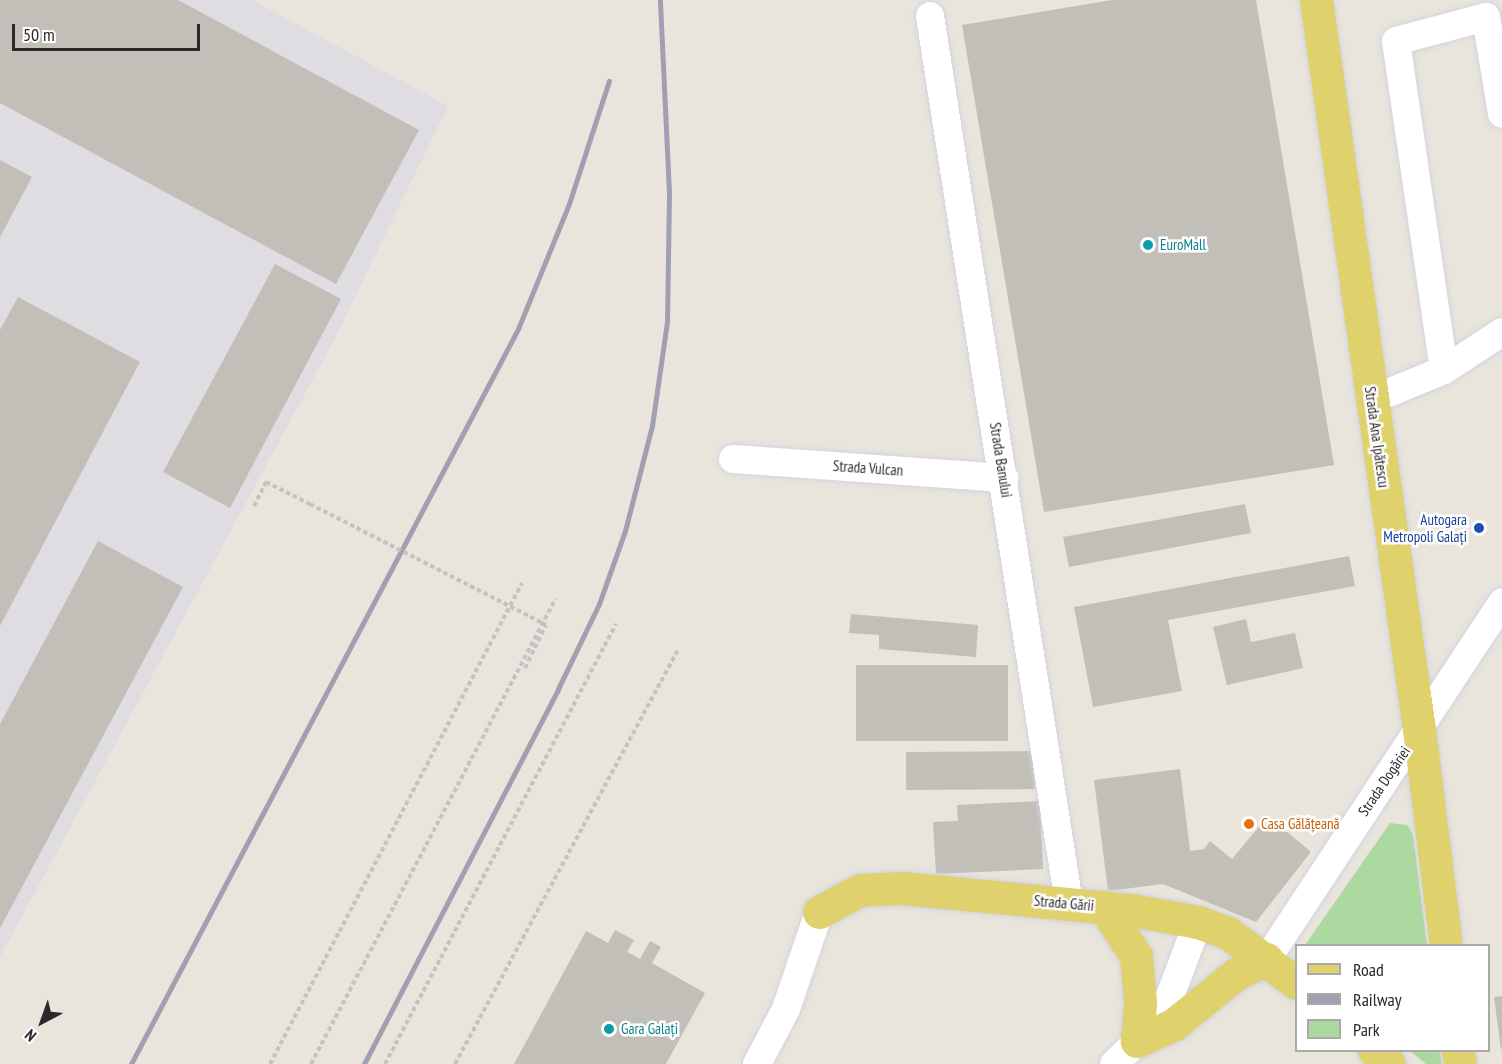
<!DOCTYPE html>
<meta charset="utf-8">
<style>
body{margin:0}
#map{position:relative;width:1502px;height:1064px;overflow:hidden;background:#e9e5dc;font-family:"PT Sans Narrow",sans-serif}
div>[style]{position:absolute}
[style*='--x']{left:calc(var(--x)*1px);top:calc(var(--y)*1px);width:calc(var(--w)*1px);rotate:calc(var(--a)*1deg)}
.industrial>*{inset:0;background:#dfdce2}
.green>*{inset:0;background:#acd99f}
.building>*{inset:0;background:#c2bfb8}
.path>*{height:4px;margin-top:-2px;transform-origin:0;background:repeating-linear-gradient(90deg,#c3c3c3 0 4.5px,transparent 0 7.5px)}
.roads{filter:drop-shadow(0 0 2px #d2d3e0) drop-shadow(0 0 2px #d2d3e0)}
.minor>*{height:28px;margin:-14px;padding:0 14px;transform-origin:14px;border-radius:14px;background:#fff}
.major>*{height:33px;margin:-16.5px;padding:0 16.5px;transform-origin:16.5px;border-radius:16.5px;background:#dfd16c}
.rail>*{height:4.5px;margin:-2.25px;padding:0 2.25px;transform-origin:2.25px;border-radius:2.25px;background:#a0a0b1}
.path-bridge>*{height:4px;margin-top:-2px;transform-origin:0;background:repeating-linear-gradient(90deg,#c3c3c3 0 4.5px,transparent 0 7.5px)}
.dots>*{width:16px;height:16px;translate:-50% -50%;box-sizing:border-box;border:3px solid #fff;border-radius:50%}
span{translate:-50% -50%;white-space:nowrap;text-align:center;line-height:1.15;-webkit-text-stroke:5px #fff;paint-order:stroke}
.culture-label{font-size:15px;color:#0d838f}
.left{translate:0 -50%;text-align:left}
.street-label{font-size:15px;color:#292929}
.transit-label{font-size:15px;color:#164399}
.right{translate:-100% -50%;text-align:right}
.food-label{font-size:15px;color:#c56008}
.legend{position:absolute;left:1295px;top:944px;width:195px;height:108px;box-sizing:border-box;background:#fff;border:2px solid #a9a9a9;margin:0;padding:8px 10px;list-style:none;font-size:18px;color:#292929}
.legend li{display:flex;align-items:center;gap:12px;height:30px}
.legend b{width:30px;border:2px solid #a9a9a9}
.north{position:absolute;left:12px;top:992px;width:60px;height:60px;-webkit-text-stroke:4px #fff;paint-order:stroke;rotate:221deg;font-size:16px;font-weight:700;line-height:24px;text-align:center;color:#292929}
.north::after{content:'';display:block;margin:auto;width:21px;height:27px;background:#292929;clip-path:polygon(50% 0,100% 100%,50% 72%,0 100%)}
.scale{position:absolute;left:12px;top:24px;width:188px;height:27px;box-sizing:border-box;border:3px solid #292929;border-top:0;padding-left:8px;font-size:18px;line-height:21px;white-space:nowrap;color:#292929;-webkit-text-stroke:4px #fff;paint-order:stroke}
</style>
<div id="map">
<div class="industrial">
<i style="clip-path:polygon(0 0,252px 0,448px 106px,333px 342px,0 957px)"></i>
</div>
<div class="green">
<i style="clip-path:polygon(1390px 823px,1407px 825px,1413px 834px,1427px 945px,1305px 945px)"></i>
<i style="clip-path:polygon(1410px 1051px,1440px 1051px,1442px 1064px,1426px 1064px)"></i>
</div>
<div class="building">
<i style="clip-path:polygon(0 0,178px 0,419px 130px,336px 284px,0 103px)"></i>
<i style="clip-path:polygon(1112px 0,1256px 0,1334px 465px,1044px 512px,962px 25px)"></i>
<i style="clip-path:polygon(0 160px,32px 177px,0 237px)"></i>
<i style="clip-path:polygon(275px 264px,341px 299px,230px 508px,163px 472px)"></i>
<i style="clip-path:polygon(18px 297px,140px 362px,0 626px,0 330px)"></i>
<i style="clip-path:polygon(1245px 504px,1251px 533px,1069px 567px,1063px 537px)"></i>
<i style="clip-path:polygon(98px 541px,183px 587px,0 928px,0 724px)"></i>
<i style="clip-path:polygon(1349px 556px,1355px 586px,1168px 620px,1182px 691px,1093px 707px,1074px 607px)"></i>
<i style="clip-path:polygon(851px 614px,978px 625px,976px 657px,879px 649px,879px 635px,849px 633px)"></i>
<i style="clip-path:polygon(1246px 619px,1251px 642px,1295px 633px,1303px 668px,1227px 685px,1213px 627px)"></i>
<i style="clip-path:polygon(856px 665px,1008px 665px,1008px 741px,856px 741px)"></i>
<i style="clip-path:polygon(1034px 751px,1035px 789px,906px 790px,906px 752px)"></i>
<i style="clip-path:polygon(1180px 769px,1190px 851px,1204px 849px,1210px 841px,1232px 859px,1268px 816px,1311px 852px,1256px 922px,1163px 884px,1108px 891px,1094px 780px)"></i>
<i style="clip-path:polygon(1040px 801px,1043px 869px,936px 874px,933px 822px,958px 821px,957px 805px)"></i>
<i style="clip-path:polygon(615px 930px,634px 940px,627px 952px,640px 959px,650px 941px,661px 947px,652px 963px,705px 993px,666px 1064px,514px 1064px,586px 931px,608px 943px)"></i>
<i style="clip-path:polygon(1502px 996px,1502px 1049px,1501px 1049px,1494px 997px)"></i>
</div>
<div class="path">
<i style="--x:254;--y:506;--w:27;--a:-63"></i>
<i style="--x:266;--y:482;--w:49;--a:26.6"></i>
<i style="--x:525;--y:668;--w:48;--a:-64"></i>
<i style="--x:270;--y:1064;--w:543;--a:-62.35"></i>
<i style="--x:311;--y:1064;--w:526;--a:-62.27"></i>
<i style="--x:385;--y:1064;--w:497;--a:-62.3"></i>
<i style="--x:455;--y:1064;--w:471;--a:-61.7"></i>
</div>
<div class="roads">
<div class="minor">
<i style="--x:930;--y:16;--w:899;--a:81.1"></i>
<i style="--x:1444;--y:370;--w:332;--a:-98.3"></i>
<i style="--x:1396;--y:41;--w:93;--a:-14.9"></i>
<i style="--x:1486;--y:17;--w:98;--a:80.6"></i>
<i style="--x:1371;--y:400;--w:79;--a:-22.3"></i>
<i style="--x:1444;--y:370;--w:69;--a:-33.2"></i>
<i style="--x:733;--y:459;--w:272;--a:4"></i>
<i style="--x:1267;--y:959;--w:427;--a:-56.6"></i>
<i style="--x:757;--y:1064;--w:62;--a:-62.2"></i>
<i style="--x:786;--y:1009;--w:102;--a:-71.2"></i>
<i style="--x:1114;--y:1064;--w:59;--a:-44.3"></i>
<i style="--x:1156;--y:1023;--w:22;--a:-60"></i>
<i style="--x:1167;--y:1004;--w:88;--a:-69.3"></i>
</div>
<div class="major">
<i style="--x:1316;--y:0;--w:736;--a:81.96"></i>
<i style="--x:1419;--y:729;--w:219;--a:82.9"></i>
<i style="--x:1104;--y:907;--w:59;--a:56.9"></i>
<i style="--x:1136;--y:956;--w:47;--a:85.1"></i>
<i style="--x:1140;--y:1003;--w:38;--a:95"></i>
<i style="--x:1137;--y:1041;--w:39;--a:-24"></i>
<i style="--x:1173;--y:1025;--w:81;--a:-39"></i>
<i style="--x:1236;--y:974;--w:34;--a:-26"></i>
<i style="--x:819;--y:912;--w:47;--a:-28.2"></i>
<i style="--x:860;--y:890;--w:42;--a:-2.7"></i>
<i style="--x:902;--y:888;--w:231;--a:5.5"></i>
<i style="--x:1132;--y:910;--w:67;--a:10.3"></i>
<i style="--x:1198;--y:922;--w:32;--a:20"></i>
<i style="--x:1228;--y:933;--w:84;--a:36.3"></i>
<i style="--x:1374;--y:1050;--w:21;--a:43"></i>
<i style="--x:1458;--y:1050;--w:14;--a:82"></i>
</div>
</div>
<div class="rail">
<i style="--x:131;--y:1064;--w:831;--a:-62.23"></i>
<i style="--x:518;--y:329;--w:135;--a:-67.8"></i>
<i style="--x:569;--y:204;--w:129;--a:-72"></i>
<i style="--x:364;--y:1064;--w:422;--a:-62.6"></i>
<i style="--x:558;--y:689;--w:94;--a:-64.2"></i>
<i style="--x:599;--y:604;--w:77;--a:-70.4"></i>
<i style="--x:625;--y:531;--w:108;--a:-75.6"></i>
<i style="--x:652;--y:426;--w:105;--a:-81.8"></i>
<i style="--x:667;--y:322;--w:129;--a:-89.1"></i>
<i style="--x:669;--y:193;--w:193;--a:-92.7"></i>
</div>
<div class="path-bridge">
<i style="--x:310;--y:504;--w:265;--a:27.1"></i>
</div>
<div class="dots">
<i style="left:1148px;top:245px;background:#0f9aa8"></i>
<i style="left:1479px;top:528px;background:#1a4fb4"></i>
<i style="left:1249px;top:824px;background:#e8710a"></i>
<i style="left:609px;top:1029px;background:#0f9aa8"></i>
</div>
<div class="culture-label">
<span class="left" style="left:1160px;top:245px">EuroMall</span>
<span class="left" style="left:621px;top:1029px">Gara Galați</span>
</div>
<div class="street-label">
<span style="left:1377px;top:437px;rotate:82deg">Strada Ana Ipătescu</span>
<span style="left:1001px;top:460px;rotate:81deg">Strada Banului</span>
<span style="left:868px;top:468px;rotate:4deg">Strada Vulcan</span>
<span style="left:1384px;top:781px;rotate:-56deg">Strada Dogăriei</span>
<span style="left:1064px;top:903px;rotate:5deg">Strada Gării</span>
</div>
<div class="transit-label">
<span class="right" style="left:1467px;top:528px">Autogara<br>Metropoli Galați</span>
</div>
<div class="food-label">
<span class="left" style="left:1261px;top:824px">Casa Gălățeană</span>
</div>
<ul class="legend">
<li><b style="height:8px;background:#dfd16c"></b>Road</li>
<li><b style="height:8px;background:#a0a0b1"></b>Railway</li>
<li><b style="height:16px;background:#acd99f"></b>Park</li>
</ul>
<div class="north">N</div>
<div class="scale">50 m</div>
</div>
